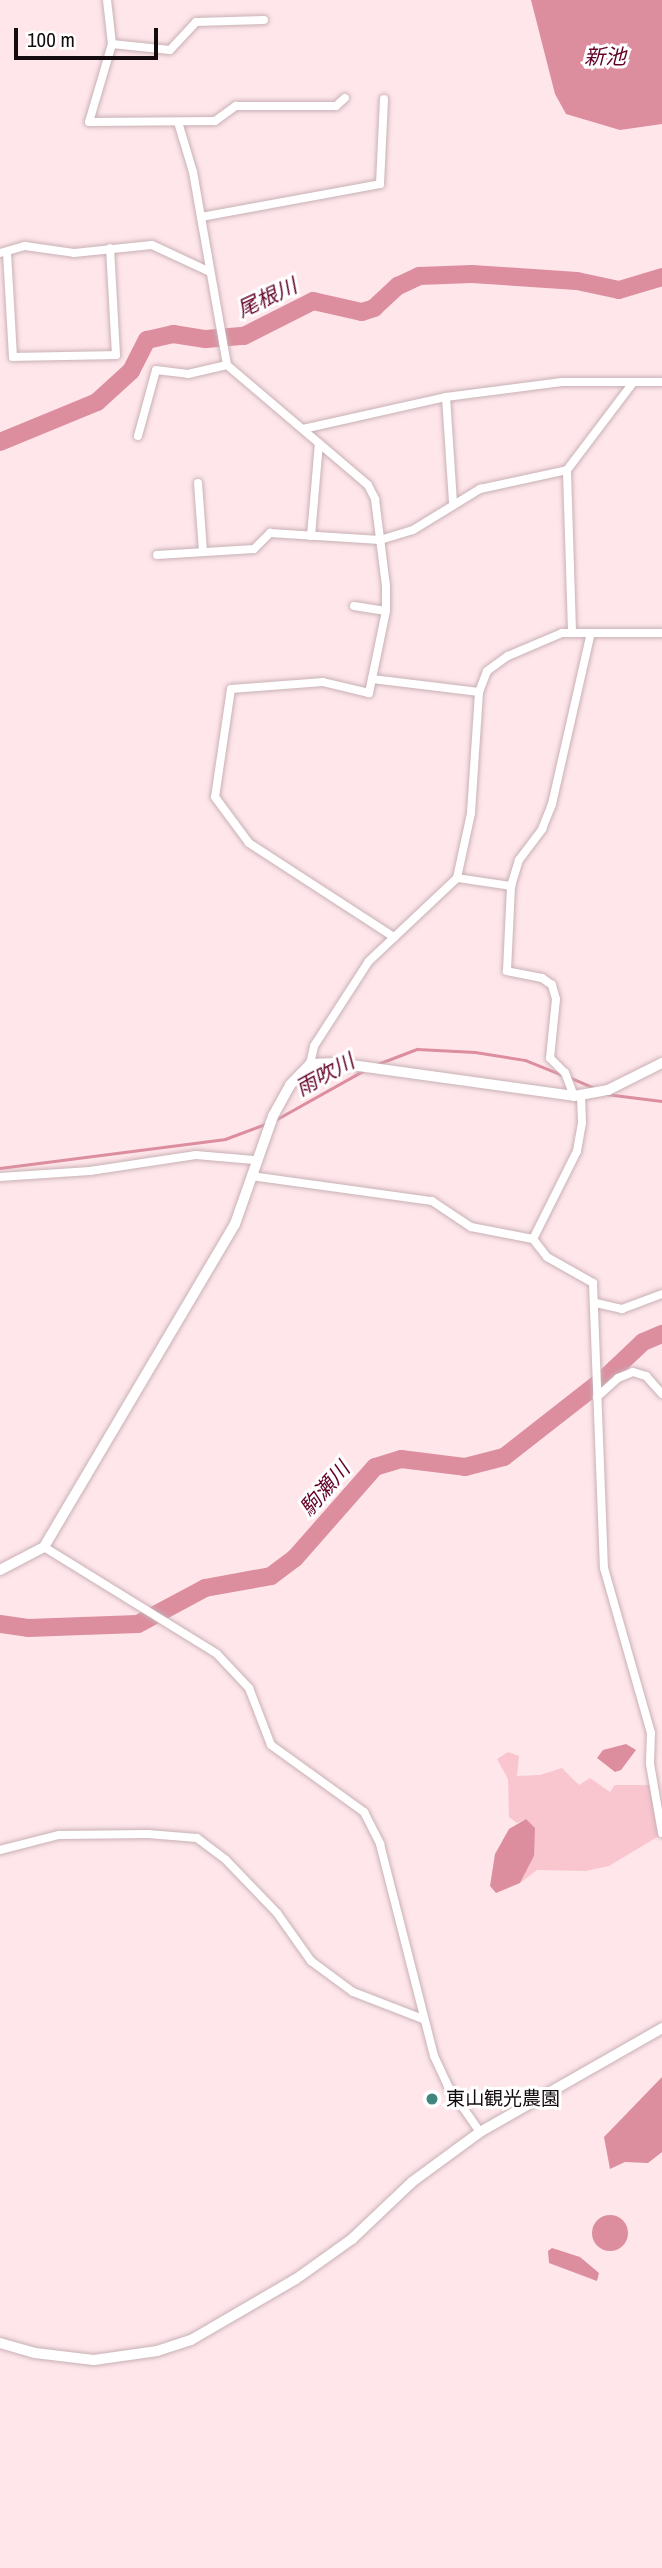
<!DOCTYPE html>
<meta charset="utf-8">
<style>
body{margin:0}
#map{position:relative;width:662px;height:2568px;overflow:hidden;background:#fee6eb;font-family:"Archivo Narrow","Noto Sans JP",sans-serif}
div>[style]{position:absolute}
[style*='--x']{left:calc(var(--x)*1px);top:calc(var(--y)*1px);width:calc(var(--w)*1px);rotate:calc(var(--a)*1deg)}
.green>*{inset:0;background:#f9c6d0}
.water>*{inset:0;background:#dc8e9f}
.round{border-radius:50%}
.stream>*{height:2.5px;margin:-1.25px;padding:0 1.25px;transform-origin:1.25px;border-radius:1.25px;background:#dc8e9f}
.river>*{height:18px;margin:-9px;padding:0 9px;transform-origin:9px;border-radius:9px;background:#dc8e9f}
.roads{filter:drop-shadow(0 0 2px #c8b1b5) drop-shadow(0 0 2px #c8b1b5)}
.minor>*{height:8px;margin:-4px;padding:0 4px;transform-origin:4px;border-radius:4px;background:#fff}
.tertiary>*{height:10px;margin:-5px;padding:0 5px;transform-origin:5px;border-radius:5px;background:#fff}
.dots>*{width:19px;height:19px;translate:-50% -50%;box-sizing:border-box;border:4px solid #fff;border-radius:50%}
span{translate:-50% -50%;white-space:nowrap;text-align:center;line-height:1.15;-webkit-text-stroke:6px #fff;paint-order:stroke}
.poi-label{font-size:19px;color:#130b0d}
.left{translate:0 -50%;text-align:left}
.water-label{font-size:21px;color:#63032a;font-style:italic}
.scale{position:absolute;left:14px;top:28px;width:144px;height:32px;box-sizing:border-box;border:4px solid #130b0d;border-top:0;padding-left:9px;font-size:21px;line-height:24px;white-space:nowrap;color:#130b0d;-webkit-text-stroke:5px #fff;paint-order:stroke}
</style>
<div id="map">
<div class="green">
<i style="clip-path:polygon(508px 1752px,519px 1756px,517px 1776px,540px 1775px,562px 1768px,579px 1785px,590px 1778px,610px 1792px,615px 1785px,650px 1785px,659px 1836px,609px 1866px,586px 1871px,537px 1870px,520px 1883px,534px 1856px,526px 1819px,517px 1823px,509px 1817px,508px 1779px,497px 1759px)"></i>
</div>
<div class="water">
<i style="clip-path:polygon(531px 0,662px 0,662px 124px,620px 130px,566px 114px,555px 94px)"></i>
<i style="clip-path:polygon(626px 1744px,636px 1750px,621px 1770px,615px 1772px,597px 1758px,603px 1750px)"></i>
<i style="clip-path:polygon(526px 1819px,535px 1828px,534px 1856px,520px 1883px,496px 1893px,490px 1886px,495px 1854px,509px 1829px)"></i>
<i style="clip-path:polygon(662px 2077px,662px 2152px,648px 2163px,625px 2162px,610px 2169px,604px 2137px)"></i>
<i class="round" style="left:592px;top:2215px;width:36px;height:36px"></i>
<i style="clip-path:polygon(552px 2248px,580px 2257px,599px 2273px,597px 2281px,549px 2263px,548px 2251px)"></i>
</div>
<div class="stream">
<i style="--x:375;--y:1065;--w:45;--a:-20.9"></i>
<i style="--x:417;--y:1049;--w:58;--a:3"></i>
<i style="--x:475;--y:1052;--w:51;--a:9.1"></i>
<i style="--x:525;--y:1060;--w:43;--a:21.8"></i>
<i style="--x:571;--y:1078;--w:28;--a:23"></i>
<i style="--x:606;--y:1094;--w:56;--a:7.1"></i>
<i style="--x:277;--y:1119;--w:98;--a:-29.2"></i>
<i style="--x:0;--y:1168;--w:227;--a:-7.3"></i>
<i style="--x:225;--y:1139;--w:46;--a:-20.4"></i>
</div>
<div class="river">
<i style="--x:0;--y:442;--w:105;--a:-22.4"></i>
<i style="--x:97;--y:402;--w:46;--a:-42.4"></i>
<i style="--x:131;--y:371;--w:35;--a:-63"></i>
<i style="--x:147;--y:340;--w:27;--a:-13"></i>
<i style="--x:173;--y:334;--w:33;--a:9"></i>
<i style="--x:206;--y:339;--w:38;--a:-5"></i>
<i style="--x:244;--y:336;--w:77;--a:-26.9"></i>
<i style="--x:313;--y:301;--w:50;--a:12.7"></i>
<i style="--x:362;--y:312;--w:13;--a:-18"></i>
<i style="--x:374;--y:308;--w:33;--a:-43"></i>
<i style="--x:398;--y:286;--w:23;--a:-25"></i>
<i style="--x:419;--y:276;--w:53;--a:-2.2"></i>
<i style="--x:472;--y:274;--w:105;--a:3.8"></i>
<i style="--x:577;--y:281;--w:43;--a:12.1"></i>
<i style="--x:619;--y:290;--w:45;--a:-16.8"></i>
<i style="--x:0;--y:1624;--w:28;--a:8"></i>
<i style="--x:28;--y:1628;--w:110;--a:-2.1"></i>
<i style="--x:138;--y:1624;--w:76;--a:-28.2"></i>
<i style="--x:205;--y:1588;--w:67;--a:-10.3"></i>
<i style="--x:271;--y:1576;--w:30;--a:-37"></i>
<i style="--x:295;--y:1558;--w:121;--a:-48.7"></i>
<i style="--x:375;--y:1467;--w:27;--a:-17"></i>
<i style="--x:401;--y:1459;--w:64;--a:7.1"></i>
<i style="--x:465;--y:1467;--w:40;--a:-14.4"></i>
<i style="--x:504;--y:1457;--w:128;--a:-38"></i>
<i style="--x:605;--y:1378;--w:52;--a:-43.5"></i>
<i style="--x:643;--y:1342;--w:21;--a:-23"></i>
</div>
<div class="roads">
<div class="minor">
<i style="--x:107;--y:0;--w:44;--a:83.5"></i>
<i style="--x:112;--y:44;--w:81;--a:106.4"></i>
<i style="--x:89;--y:122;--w:126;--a:-0.5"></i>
<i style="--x:215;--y:121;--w:26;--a:-36"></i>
<i style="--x:236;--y:106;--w:100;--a:0"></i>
<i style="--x:336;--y:106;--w:12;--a:-42"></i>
<i style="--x:112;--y:44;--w:58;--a:5.9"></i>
<i style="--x:170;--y:50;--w:38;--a:-47"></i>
<i style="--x:196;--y:22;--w:68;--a:-1.7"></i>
<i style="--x:178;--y:122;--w:52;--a:73.3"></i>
<i style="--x:193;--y:172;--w:196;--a:80"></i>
<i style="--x:227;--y:365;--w:185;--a:40.4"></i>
<i style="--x:368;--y:485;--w:16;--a:63"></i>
<i style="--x:375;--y:499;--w:88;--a:82.8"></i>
<i style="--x:386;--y:586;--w:25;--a:90"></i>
<i style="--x:386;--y:611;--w:84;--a:101.7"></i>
<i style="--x:369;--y:693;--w:47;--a:-166.6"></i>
<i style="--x:323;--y:682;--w:92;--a:175.6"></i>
<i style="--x:231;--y:689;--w:109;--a:98.4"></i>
<i style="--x:215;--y:797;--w:57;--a:53.5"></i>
<i style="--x:249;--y:843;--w:173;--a:33"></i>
<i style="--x:201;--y:217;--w:182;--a:-10.4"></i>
<i style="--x:380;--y:184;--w:85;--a:-87.3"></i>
<i style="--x:0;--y:253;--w:26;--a:-16"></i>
<i style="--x:25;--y:246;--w:49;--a:8.1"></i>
<i style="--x:74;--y:253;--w:78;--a:-5.9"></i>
<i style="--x:152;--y:245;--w:62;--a:24.9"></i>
<i style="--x:7;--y:253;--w:104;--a:86.7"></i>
<i style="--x:13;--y:357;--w:103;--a:-1.1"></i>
<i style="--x:116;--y:355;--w:107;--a:-93.2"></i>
<i style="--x:446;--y:397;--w:105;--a:86.2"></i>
<i style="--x:303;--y:429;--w:147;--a:-12.6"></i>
<i style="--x:446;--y:397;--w:117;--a:-7.4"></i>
<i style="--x:562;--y:382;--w:100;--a:0"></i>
<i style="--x:138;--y:436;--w:68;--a:-74.7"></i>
<i style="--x:156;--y:370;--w:32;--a:7"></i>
<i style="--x:188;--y:374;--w:40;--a:-13"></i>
<i style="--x:198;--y:483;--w:68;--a:85.8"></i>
<i style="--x:311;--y:536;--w:93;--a:-85.1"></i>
<i style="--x:157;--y:555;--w:97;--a:-3.5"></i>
<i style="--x:254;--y:549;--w:23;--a:-45"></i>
<i style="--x:270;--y:533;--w:110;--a:3.6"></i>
<i style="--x:380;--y:540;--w:34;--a:-17"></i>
<i style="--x:413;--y:530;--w:79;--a:-31.5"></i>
<i style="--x:480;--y:489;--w:89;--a:-12.3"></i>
<i style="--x:354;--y:606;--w:32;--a:9"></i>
<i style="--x:572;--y:631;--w:161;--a:-91.8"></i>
<i style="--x:567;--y:470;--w:108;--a:-52.9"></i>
<i style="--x:372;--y:679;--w:108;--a:6.9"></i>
<i style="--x:457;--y:878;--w:55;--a:8.4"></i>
<i style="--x:310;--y:1064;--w:18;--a:-77"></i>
<i style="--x:314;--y:1046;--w:101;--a:-57.1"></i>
<i style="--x:369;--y:961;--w:121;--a:-43.3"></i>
<i style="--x:457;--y:878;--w:66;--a:-77.8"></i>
<i style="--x:471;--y:813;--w:121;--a:-86.2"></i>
<i style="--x:479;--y:692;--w:22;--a:-69"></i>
<i style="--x:487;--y:671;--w:26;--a:-36"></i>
<i style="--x:508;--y:656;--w:59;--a:-23.1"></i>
<i style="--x:562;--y:633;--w:100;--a:0"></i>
<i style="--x:574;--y:1096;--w:25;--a:-111"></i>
<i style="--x:565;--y:1073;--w:21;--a:-135"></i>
<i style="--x:550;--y:1058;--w:59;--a:-84.2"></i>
<i style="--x:556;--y:999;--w:15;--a:-106"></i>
<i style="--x:552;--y:985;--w:12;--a:-145"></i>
<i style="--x:542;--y:978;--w:36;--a:-169"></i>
<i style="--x:507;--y:971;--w:85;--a:-87.3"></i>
<i style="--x:511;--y:886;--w:27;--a:-73"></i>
<i style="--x:519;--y:860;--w:39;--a:-53"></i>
<i style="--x:542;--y:829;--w:27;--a:-68"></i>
<i style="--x:552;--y:804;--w:175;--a:-77.2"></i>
<i style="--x:251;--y:1176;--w:183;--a:7.9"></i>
<i style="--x:432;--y:1201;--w:47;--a:33.7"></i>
<i style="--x:471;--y:1227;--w:63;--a:11"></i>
<i style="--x:533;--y:1239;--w:23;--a:52"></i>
<i style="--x:547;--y:1257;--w:53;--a:29.5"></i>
<i style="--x:593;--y:1283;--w:285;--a:87.8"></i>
<i style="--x:604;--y:1568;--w:172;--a:74.1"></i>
<i style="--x:651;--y:1733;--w:31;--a:92"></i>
<i style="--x:650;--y:1764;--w:70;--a:80.1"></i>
<i style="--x:0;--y:1177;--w:90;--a:-3.8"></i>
<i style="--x:90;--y:1171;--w:107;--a:-8.6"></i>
<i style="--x:196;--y:1155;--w:58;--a:4.9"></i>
<i style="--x:533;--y:1239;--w:98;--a:-63.4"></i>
<i style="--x:577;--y:1151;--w:28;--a:-80"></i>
<i style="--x:582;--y:1123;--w:27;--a:-92"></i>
<i style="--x:596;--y:1303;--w:27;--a:13"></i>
<i style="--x:622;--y:1309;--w:43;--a:-20.6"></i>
<i style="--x:597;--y:1397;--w:28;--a:-42"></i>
<i style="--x:618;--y:1378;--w:16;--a:-22"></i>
<i style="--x:633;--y:1372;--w:14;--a:17"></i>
<i style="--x:646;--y:1376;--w:24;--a:48"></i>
<i style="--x:44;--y:1547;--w:203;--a:31.7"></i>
<i style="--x:217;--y:1654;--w:47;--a:46.7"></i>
<i style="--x:249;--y:1688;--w:61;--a:68.9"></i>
<i style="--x:271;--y:1745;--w:115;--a:35.8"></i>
<i style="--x:364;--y:1812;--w:36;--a:63"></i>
<i style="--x:380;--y:1844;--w:219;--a:75.7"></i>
<i style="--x:434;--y:2056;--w:33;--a:65"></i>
<i style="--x:448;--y:2086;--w:56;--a:55.2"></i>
<i style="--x:0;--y:1850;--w:61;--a:-14.3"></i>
<i style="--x:59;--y:1835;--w:89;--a:-0.6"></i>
<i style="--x:148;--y:1834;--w:49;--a:4.7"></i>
<i style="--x:197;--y:1838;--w:36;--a:37"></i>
<i style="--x:226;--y:1860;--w:74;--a:46.1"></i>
<i style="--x:277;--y:1913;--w:59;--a:54.7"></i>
<i style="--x:311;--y:1961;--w:52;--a:36.4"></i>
<i style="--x:353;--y:1992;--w:75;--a:21.1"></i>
</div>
<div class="tertiary">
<i style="--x:0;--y:1570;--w:50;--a:-27.6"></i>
<i style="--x:44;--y:1547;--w:375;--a:-59.4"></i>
<i style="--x:235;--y:1224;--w:114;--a:-70.6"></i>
<i style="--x:273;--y:1116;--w:35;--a:-61"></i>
<i style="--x:290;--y:1085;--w:29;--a:-46"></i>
<i style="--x:310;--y:1064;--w:27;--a:-2"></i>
<i style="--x:337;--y:1063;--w:239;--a:7.9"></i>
<i style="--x:574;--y:1096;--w:35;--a:-10"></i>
<i style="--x:608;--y:1090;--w:60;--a:-26.6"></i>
<i style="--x:0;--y:2343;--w:36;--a:16"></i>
<i style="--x:35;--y:2353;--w:59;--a:6.8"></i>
<i style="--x:94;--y:2360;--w:64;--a:-8.1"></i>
<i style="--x:157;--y:2351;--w:36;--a:-18"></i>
<i style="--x:191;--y:2340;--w:121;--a:-30.2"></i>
<i style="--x:296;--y:2279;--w:69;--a:-35.5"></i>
<i style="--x:352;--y:2239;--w:83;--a:-43.5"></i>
<i style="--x:412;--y:2182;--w:84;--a:-36.3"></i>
<i style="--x:480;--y:2132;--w:210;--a:-29.7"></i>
</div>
</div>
<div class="dots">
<i style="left:432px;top:2099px;background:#40867e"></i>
</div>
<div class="poi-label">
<span class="left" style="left:446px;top:2099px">東山観光農園</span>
</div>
<div class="water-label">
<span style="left:605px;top:57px">新池</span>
<span style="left:267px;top:298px;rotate:-25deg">尾根川</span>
<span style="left:325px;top:1075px;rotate:-29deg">雨吹川</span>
<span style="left:325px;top:1489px;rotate:-49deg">駒瀬川</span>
</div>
<div class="scale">100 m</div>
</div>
